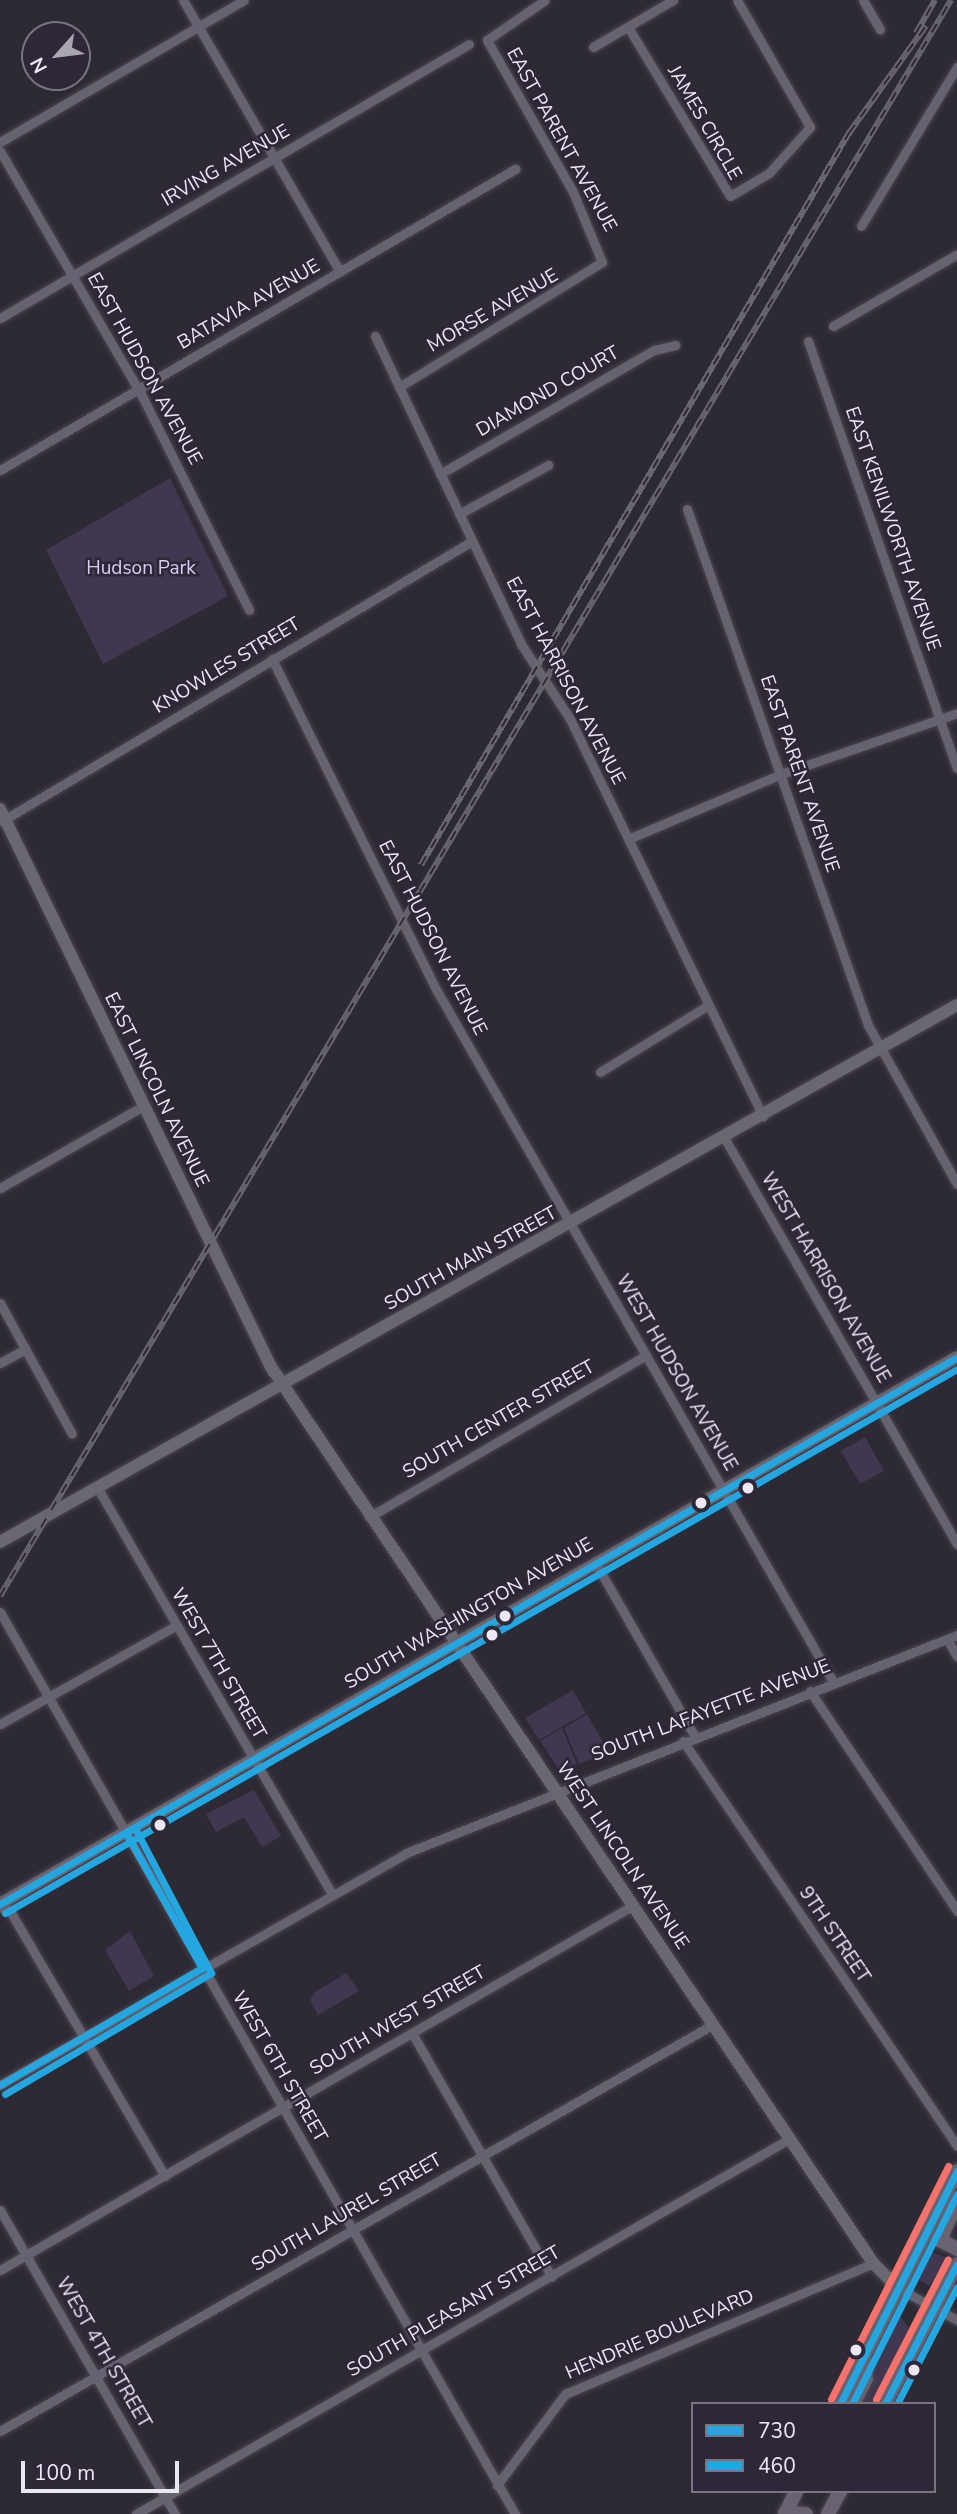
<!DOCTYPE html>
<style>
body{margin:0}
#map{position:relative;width:957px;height:2514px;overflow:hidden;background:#2e2a34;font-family:"Nunito Sans",sans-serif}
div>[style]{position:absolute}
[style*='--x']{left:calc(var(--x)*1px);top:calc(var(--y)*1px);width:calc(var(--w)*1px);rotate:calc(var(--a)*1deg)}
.green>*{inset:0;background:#413750}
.roads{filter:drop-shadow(0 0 2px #49454e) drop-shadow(0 0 2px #49454e)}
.street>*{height:9px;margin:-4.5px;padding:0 4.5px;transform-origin:4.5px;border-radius:4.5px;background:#67626f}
.secondary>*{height:12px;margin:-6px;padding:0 6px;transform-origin:6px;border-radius:6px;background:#6a6672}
.primary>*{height:14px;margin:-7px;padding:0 7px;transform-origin:7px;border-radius:7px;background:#696371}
.rail>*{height:6px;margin-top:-3px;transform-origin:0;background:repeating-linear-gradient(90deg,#2d2737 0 10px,#6a6670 0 20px);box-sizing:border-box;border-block:2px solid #6a6670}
.bus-1>*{height:7px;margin:-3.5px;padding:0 3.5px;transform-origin:3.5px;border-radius:3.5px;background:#24a6e1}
.bus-2>*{height:7px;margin:-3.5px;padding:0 3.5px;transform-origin:3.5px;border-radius:3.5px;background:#24a6e1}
.bus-3>*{height:7px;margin:-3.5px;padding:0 3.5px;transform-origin:3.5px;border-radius:3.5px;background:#24a6e1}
.bus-4>*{height:7px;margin:-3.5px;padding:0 3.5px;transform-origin:3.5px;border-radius:3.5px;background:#24a6e1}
.bus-5>*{height:7px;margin:-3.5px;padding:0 3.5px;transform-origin:3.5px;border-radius:3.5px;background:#f6726b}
.dots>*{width:19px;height:19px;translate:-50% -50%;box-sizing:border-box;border:4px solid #2d2737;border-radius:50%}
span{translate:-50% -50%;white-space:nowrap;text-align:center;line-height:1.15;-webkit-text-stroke:5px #2d2737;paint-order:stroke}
.street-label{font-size:19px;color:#ece8f3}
.park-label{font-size:19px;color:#dbcbf5}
.legend{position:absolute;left:691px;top:2402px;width:245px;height:91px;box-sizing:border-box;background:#2d2737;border:2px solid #797482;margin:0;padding:9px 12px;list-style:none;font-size:21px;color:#ece8f3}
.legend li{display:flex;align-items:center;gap:14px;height:35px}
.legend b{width:35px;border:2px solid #797482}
.north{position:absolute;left:21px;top:21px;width:70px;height:70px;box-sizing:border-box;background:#2d2737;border:2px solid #797482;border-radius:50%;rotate:242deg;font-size:19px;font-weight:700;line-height:28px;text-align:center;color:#ece8f3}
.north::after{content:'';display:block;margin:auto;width:24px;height:32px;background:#aaa6b0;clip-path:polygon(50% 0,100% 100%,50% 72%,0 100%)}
.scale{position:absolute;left:21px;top:2461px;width:158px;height:32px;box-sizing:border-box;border:4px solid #ece8f3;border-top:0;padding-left:9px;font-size:21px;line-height:24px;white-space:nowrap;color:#ece8f3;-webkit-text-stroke:5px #2d2737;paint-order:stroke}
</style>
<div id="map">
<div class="green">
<i style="clip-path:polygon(170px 478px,228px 596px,103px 664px,46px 550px)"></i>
<i style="clip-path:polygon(865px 1437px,884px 1471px,860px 1484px,841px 1451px)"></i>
<i style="clip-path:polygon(573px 1690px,586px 1713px,539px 1740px,525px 1718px)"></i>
<i style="clip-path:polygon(587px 1714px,609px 1753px,579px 1764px,564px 1728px)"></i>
<i style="clip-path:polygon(562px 1728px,577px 1764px,560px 1771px,540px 1741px)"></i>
<i style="clip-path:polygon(254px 1790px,281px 1836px,262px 1847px,244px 1817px,216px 1832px,206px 1814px)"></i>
<i style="clip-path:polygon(130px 1931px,154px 1976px,129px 1991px,105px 1950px)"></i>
<i style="clip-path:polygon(346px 1973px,359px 1991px,318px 2015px,310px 2000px,315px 1992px)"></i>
<i style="clip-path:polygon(930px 2251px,947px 2258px,929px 2286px,918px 2279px)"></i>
<i style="clip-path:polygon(900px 2316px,910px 2329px,872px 2404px,857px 2404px)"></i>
</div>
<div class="roads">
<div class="street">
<i style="--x:183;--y:0;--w:314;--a:60"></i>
<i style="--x:863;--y:0;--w:34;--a:60"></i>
<i style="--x:628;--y:27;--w:197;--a:58.9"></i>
<i style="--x:730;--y:196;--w:45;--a:-30.5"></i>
<i style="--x:769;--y:173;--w:62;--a:-48.3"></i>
<i style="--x:810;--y:127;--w:146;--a:-119.9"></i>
<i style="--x:593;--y:47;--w:93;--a:-30.4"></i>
<i style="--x:0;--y:142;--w:282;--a:-30.2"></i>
<i style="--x:0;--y:151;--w:285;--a:59.9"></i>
<i style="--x:143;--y:398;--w:237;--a:63.4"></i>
<i style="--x:861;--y:226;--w:186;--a:-58.9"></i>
<i style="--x:0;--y:318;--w:543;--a:-30.29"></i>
<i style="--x:833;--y:326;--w:143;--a:-30.1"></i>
<i style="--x:375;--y:336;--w:341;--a:64.6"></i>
<i style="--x:521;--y:644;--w:90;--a:56.8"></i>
<i style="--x:570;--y:719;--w:442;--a:64.1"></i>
<i style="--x:808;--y:341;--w:452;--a:70.8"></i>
<i style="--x:399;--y:387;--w:238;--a:-31.6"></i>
<i style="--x:602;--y:262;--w:76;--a:-112.5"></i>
<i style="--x:573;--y:192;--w:175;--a:-119.5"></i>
<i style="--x:487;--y:40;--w:70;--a:-34.6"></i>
<i style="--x:0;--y:470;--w:597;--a:-30.3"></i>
<i style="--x:440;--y:474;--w:247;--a:-30.1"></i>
<i style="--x:654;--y:350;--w:22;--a:-13"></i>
<i style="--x:687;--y:509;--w:547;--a:70.67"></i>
<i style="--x:868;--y:1025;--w:182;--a:60.8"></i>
<i style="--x:459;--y:514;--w:102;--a:-28.8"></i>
<i style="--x:272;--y:659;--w:371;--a:63.6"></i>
<i style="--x:437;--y:991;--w:798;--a:60.16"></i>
<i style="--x:2;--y:821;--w:547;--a:-30.78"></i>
<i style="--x:628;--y:839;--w:166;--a:-23"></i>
<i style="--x:781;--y:774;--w:186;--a:-19.1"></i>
<i style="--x:600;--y:1072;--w:126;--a:-31.7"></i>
<i style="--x:725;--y:1139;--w:467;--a:60.2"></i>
<i style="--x:0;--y:1188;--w:165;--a:-29.8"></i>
<i style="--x:0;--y:1303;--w:149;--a:61.2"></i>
<i style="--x:0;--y:1363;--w:29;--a:-29"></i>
<i style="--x:97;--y:1487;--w:470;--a:60"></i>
<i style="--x:369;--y:1517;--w:321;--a:-30.3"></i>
<i style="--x:596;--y:1564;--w:199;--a:60.2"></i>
<i style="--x:0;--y:1612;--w:1039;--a:60.28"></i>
<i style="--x:947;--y:1639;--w:20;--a:60"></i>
<i style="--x:810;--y:1691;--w:265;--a:56.2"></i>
<i style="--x:0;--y:1724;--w:201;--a:-29.2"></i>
<i style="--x:683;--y:1741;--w:489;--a:55.9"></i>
<i style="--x:0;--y:1907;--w:11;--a:22"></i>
<i style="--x:10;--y:1911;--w:307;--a:59.7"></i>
<i style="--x:412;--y:2033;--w:281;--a:60.2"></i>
<i style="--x:0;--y:2085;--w:468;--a:-29.7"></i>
<i style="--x:406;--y:1853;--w:593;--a:-21.59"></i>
<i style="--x:0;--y:2210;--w:351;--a:60.1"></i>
<i style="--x:0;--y:2270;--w:729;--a:-29.94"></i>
<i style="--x:898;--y:2288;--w:67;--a:28.5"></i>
<i style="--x:0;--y:2431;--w:820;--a:-29.69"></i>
<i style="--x:497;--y:2485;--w:114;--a:-53.2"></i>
<i style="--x:565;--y:2394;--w:335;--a:-23"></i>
<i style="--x:136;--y:2514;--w:753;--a:-29.87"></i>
</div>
<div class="secondary">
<i style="--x:0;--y:809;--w:620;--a:64.1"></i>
<i style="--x:271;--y:1367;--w:1079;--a:56.1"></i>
<i style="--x:873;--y:2263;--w:35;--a:45"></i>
<i style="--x:0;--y:1542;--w:1097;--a:-29.3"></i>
<i style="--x:0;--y:1904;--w:1102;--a:-29.75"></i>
</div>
<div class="primary">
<i style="--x:957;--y:2202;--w:42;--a:114.1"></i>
<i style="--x:940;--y:2240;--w:19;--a:28"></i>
<i style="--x:840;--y:2404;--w:261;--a:-63.3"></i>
<i style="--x:853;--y:2404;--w:28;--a:-63"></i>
<i style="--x:866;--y:2379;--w:21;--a:-95"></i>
<i style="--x:885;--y:2404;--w:157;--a:-62.8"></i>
<i style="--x:785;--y:2513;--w:21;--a:3"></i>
<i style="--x:785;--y:2514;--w:25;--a:-64"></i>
<i style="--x:828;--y:2514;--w:26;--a:-62"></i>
</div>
</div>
<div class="rail">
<i style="--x:916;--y:33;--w:38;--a:-60"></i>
<i style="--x:421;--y:865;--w:848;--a:-59.69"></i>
<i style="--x:849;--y:133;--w:132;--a:-54.3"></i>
<i style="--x:0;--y:1596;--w:1858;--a:-59.21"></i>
</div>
<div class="bus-1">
<i style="--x:0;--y:1904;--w:1102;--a:-29.75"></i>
<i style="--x:0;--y:2085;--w:233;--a:-30.1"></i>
<i style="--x:202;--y:1968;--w:155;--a:-119.4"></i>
</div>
<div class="bus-2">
<i style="--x:5;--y:1913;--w:1096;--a:-29.74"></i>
<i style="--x:5;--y:2094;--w:239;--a:-30.4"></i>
<i style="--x:211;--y:1973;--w:164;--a:-117.7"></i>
</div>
<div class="bus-3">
<i style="--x:840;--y:2404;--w:261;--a:-63.3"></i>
<i style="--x:885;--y:2404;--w:157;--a:-62.8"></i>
</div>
<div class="bus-4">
<i style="--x:852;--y:2404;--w:235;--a:-63.4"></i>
<i style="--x:897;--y:2404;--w:131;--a:-62.9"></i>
</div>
<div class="bus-5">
<i style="--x:831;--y:2399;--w:261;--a:-63.3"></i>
<i style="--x:876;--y:2399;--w:157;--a:-62.8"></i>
</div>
<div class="dots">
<i style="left:748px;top:1488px;background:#ece8f3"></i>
<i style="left:701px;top:1503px;background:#ece8f3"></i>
<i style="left:505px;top:1616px;background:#ece8f3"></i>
<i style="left:492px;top:1635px;background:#ece8f3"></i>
<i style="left:160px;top:1825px;background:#ece8f3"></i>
<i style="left:856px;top:2350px;background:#ece8f3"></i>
<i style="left:914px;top:2370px;background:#ece8f3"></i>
</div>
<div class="street-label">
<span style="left:704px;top:123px;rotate:60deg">JAMES CIRCLE</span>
<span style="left:561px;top:140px;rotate:61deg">EAST PARENT AVENUE</span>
<span style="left:226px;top:166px;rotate:-30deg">IRVING AVENUE</span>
<span style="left:249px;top:305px;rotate:-30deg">BATAVIA AVENUE</span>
<span style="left:493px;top:311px;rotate:-30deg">MORSE AVENUE</span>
<span style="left:144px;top:369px;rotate:61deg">EAST HUDSON AVENUE</span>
<span style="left:548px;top:392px;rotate:-30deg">DIAMOND COURT</span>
<span style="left:892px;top:529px;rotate:71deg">EAST KENILWORTH AVENUE</span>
<span style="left:227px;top:666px;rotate:-31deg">KNOWLES STREET</span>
<span style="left:565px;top:681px;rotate:62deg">EAST HARRISON AVENUE</span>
<span style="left:799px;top:774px;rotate:71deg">EAST PARENT AVENUE</span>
<span style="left:432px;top:938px;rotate:63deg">EAST HUDSON AVENUE</span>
<span style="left:156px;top:1090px;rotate:64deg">EAST LINCOLN AVENUE</span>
<span style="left:471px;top:1259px;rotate:-29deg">SOUTH MAIN STREET</span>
<span style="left:825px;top:1278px;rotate:60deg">WEST HARRISON AVENUE</span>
<span style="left:676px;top:1373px;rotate:60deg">WEST HUDSON AVENUE</span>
<span style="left:499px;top:1420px;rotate:-30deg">SOUTH CENTER STREET</span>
<span style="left:469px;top:1614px;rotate:-30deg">SOUTH WASHINGTON AVENUE</span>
<span style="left:218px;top:1664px;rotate:60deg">WEST 7TH STREET</span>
<span style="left:711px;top:1711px;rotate:-21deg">SOUTH LAFAYETTE AVENUE</span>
<span style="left:622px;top:1856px;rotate:56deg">WEST LINCOLN AVENUE</span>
<span style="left:834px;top:1935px;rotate:56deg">9TH STREET</span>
<span style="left:398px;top:2021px;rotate:-30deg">SOUTH WEST STREET</span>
<span style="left:279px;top:2067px;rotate:60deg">WEST 6TH STREET</span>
<span style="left:347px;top:2213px;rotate:-30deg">SOUTH LAUREL STREET</span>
<span style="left:454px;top:2312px;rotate:-30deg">SOUTH PLEASANT STREET</span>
<span style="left:660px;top:2335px;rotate:-23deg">HENDRIE BOULEVARD</span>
<span style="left:103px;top:2353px;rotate:60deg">WEST 4TH STREET</span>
</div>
<div class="park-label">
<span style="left:141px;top:569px">Hudson Park</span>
</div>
<ul class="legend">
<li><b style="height:9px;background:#24a6e1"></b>730</li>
<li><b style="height:9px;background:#24a6e1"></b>460</li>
</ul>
<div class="north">N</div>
<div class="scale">100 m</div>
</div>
